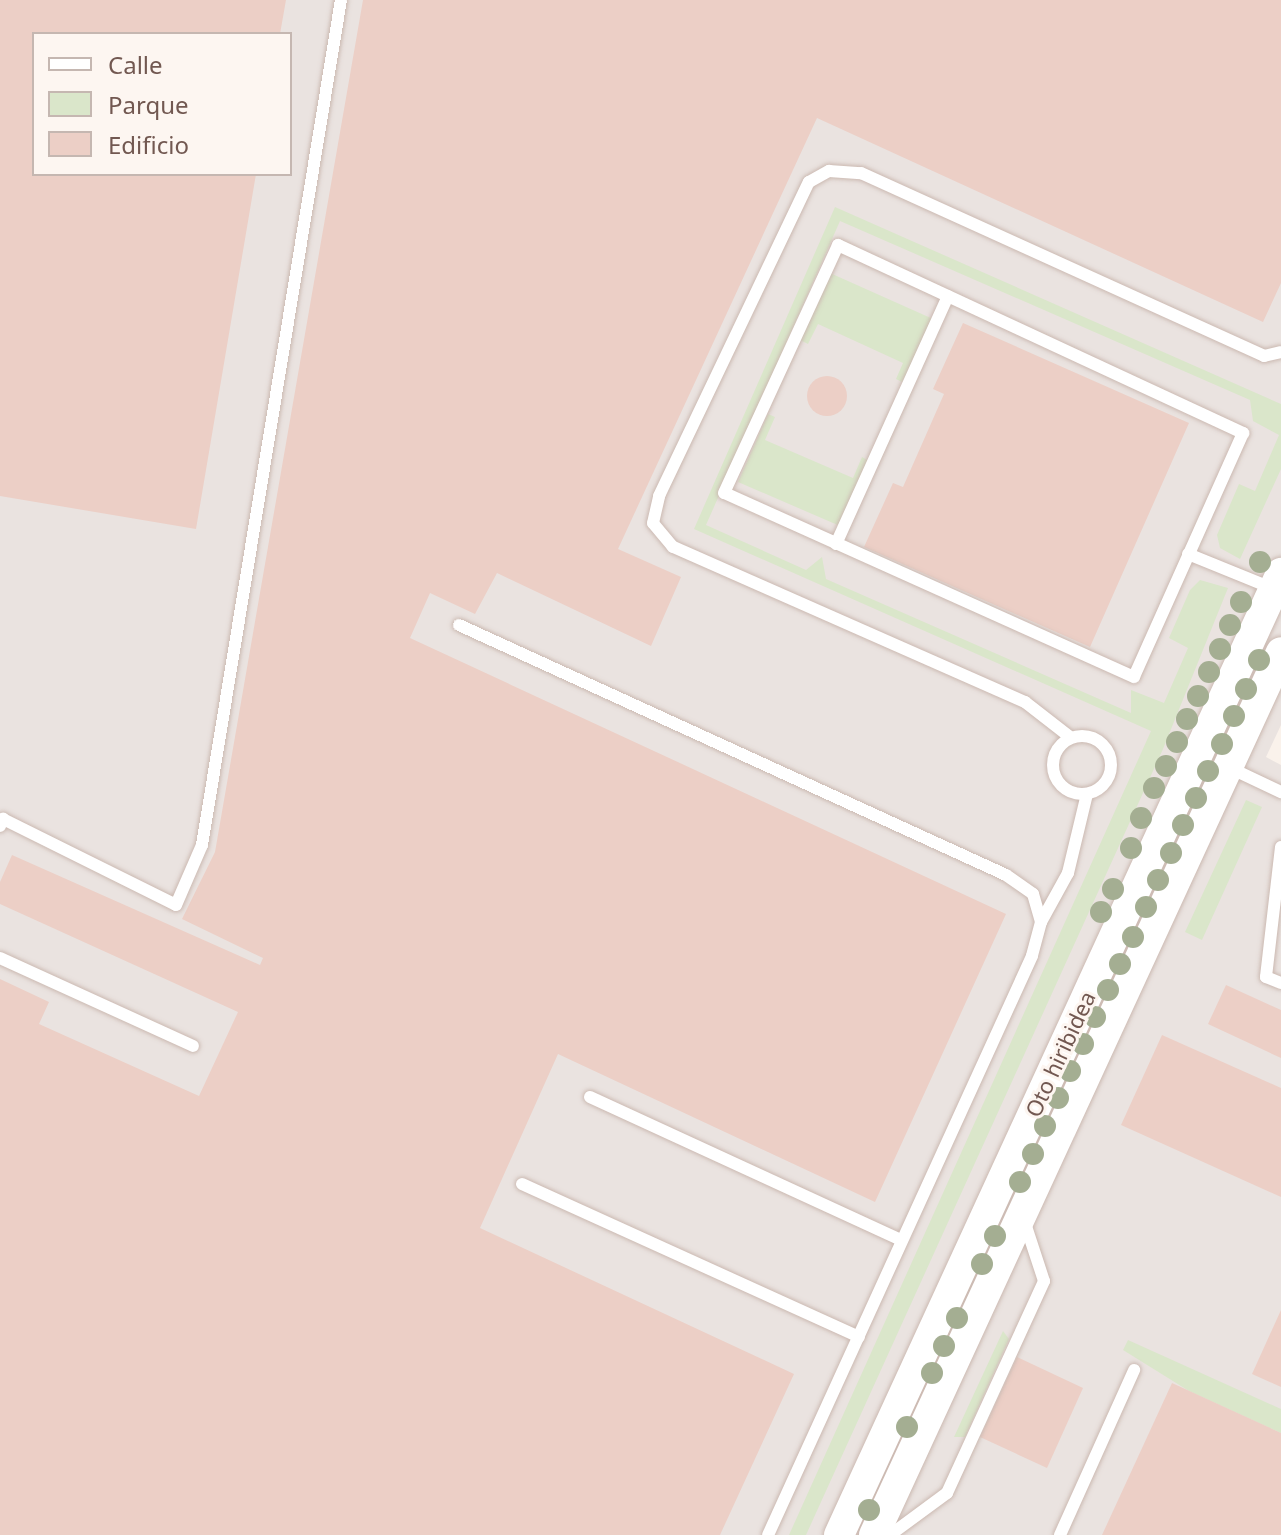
<!DOCTYPE html>
<style>
body{margin:0}
#map{position:relative;width:1281px;height:1535px;overflow:hidden;background:#faf2eb;font-family:"Noto Sans",sans-serif}
div>[style]{position:absolute}
[style*='--x']{left:calc(var(--x)*1px);top:calc(var(--y)*1px);width:calc(var(--w)*1px);rotate:calc(var(--a)*1deg)}
.industrial>*{inset:0;background:#eae3e0}
.green>*{inset:0;background:#dae6ca}
.building>*{inset:0;background:#eccfc6}
.round{border-radius:50%}
.roads{filter:drop-shadow(0 0 2px #cbb9b1) drop-shadow(0 0 2px #cbb9b1)}
.service>*{height:12px;margin:-6px;padding:0 6px;transform-origin:6px;border-radius:6px;background:#fff}
.service>.ring{margin:-6px;padding:0;box-sizing:content-box;background:none;border:12px solid #fff;border-radius:50%}
.tertiary>*{height:30px;margin:-15px;padding:0 15px;transform-origin:15px;border-radius:15px;background:#fff}
.trees>*{width:22px;height:22px;margin:-11px;border-radius:50%;background:#a4ae92}
span{translate:-50% -50%;white-space:nowrap;text-align:center;line-height:1.15;-webkit-text-stroke:6px #fdf6f1;paint-order:stroke}
.street-label{font-size:22px;color:#725851}
.legend{position:absolute;left:32px;top:32px;width:260px;height:144px;box-sizing:border-box;background:#fdf6f1;border:2px solid #c5b7b1;margin:0;padding:10px 14px;list-style:none;font-size:24px;color:#725851}
.legend li{display:flex;align-items:center;gap:16px;height:40px}
.legend b{width:40px;border:2px solid #c5b7b1}
</style>
<div id="map">
<div class="industrial">
<i style="clip-path:polygon(evenodd,0 0,1281px 0,1281px 725px,1266px 757px,1281px 765px,1281px 1535px,0 1535px,0 0,34px 34px,290px 34px,290px 174px,34px 174px,34px 34px)"></i>
</div>
<div class="green">
<i style="clip-path:polygon(835px 207px,1281px 404px,1281px 469px,1240px 559px,1220px 548px,1217px 535px,1239px 484px,1255px 491px,1279px 435px,1253px 421px,1250px 400px,840px 221px,706px 525px,806px 570px,822px 557px,826px 579px,1131px 713px,1131px 690px,1164px 703px,1188px 648px,1169px 638px,1190px 590px,1200px 580px,1228px 588px,1163px 749px,806px 1535px,789px 1535px,1151px 731px,694px 529px)"></i>
<i style="clip-path:polygon(830px 273px,933px 319px,904px 383px,896px 379px,903px 363px,818px 324px,808px 344px,800px 340px)"></i>
<i style="clip-path:polygon(768px 414px,775px 417px,765px 440px,853px 478px,862px 457px,869px 461px,840px 526px,738px 482px)"></i>
<i style="clip-path:polygon(1246px 800px,1262px 807px,1202px 940px,1185px 932px)"></i>
<i style="clip-path:polygon(1003px 1331px,1009px 1339px,965px 1437px,954px 1437px)"></i>
<i style="clip-path:polygon(1128px 1340px,1281px 1409px,1281px 1433px,1189px 1391px,1123px 1350px)"></i>
</div>
<div class="building">
<i style="clip-path:polygon(0 0,286px 0,280px 34px,34px 34px,34px 174px,256px 174px,196px 529px,0 496px)"></i>
<i style="clip-path:polygon(363px 0,1281px 0,1281px 283px,1263px 322px,817px 118px,618px 549px,681px 577px,651px 646px,497px 573px,475px 614px,430px 593px,410px 638px,1006px 914px,875px 1202px,558px 1054px,480px 1228px,794px 1374px,720px 1535px,0 1535px,0 979px,49px 1002px,39px 1024px,199px 1096px,238px 1012px,0 904px,0 882px,12px 855px,260px 965px,263px 958px,182px 919px,215px 852px)"></i>
<i style="clip-path:polygon(963px 323px,1189px 423px,1090px 647px,864px 547px,893px 483px,903px 487px,944px 394px,933px 389px)"></i>
<i class="round" style="left:807px;top:376px;width:40px;height:40px"></i>
<i style="clip-path:polygon(1226px 985px,1281px 1010px,1281px 1058px,1208px 1024px)"></i>
<i style="clip-path:polygon(1162px 1035px,1281px 1088px,1281px 1197px,1121px 1125px)"></i>
<i style="clip-path:polygon(1281px 1310px,1281px 1387px,1252px 1374px)"></i>
<i style="clip-path:polygon(1017px 1357px,1083px 1388px,1047px 1468px,980px 1437px)"></i>
<i style="clip-path:polygon(1172px 1383px,1281px 1433px,1281px 1535px,1102px 1535px)"></i>
</div>
<div class="roads">
<div class="service">
<i style="--x:838;--y:245;--w:447;--a:24.9"></i>
<i style="--x:1243;--y:433;--w:267;--a:114.1"></i>
<i style="--x:1134;--y:677;--w:449;--a:-155.8"></i>
<i style="--x:724;--y:493;--w:273;--a:-65.3"></i>
<i style="--x:836;--y:544;--w:272;--a:-65.7"></i>
<i style="--x:1188;--y:554;--w:93;--a:22.1"></i>
<i style="--x:459;--y:625;--w:601;--a:24.56"></i>
<i style="--x:1006;--y:875;--w:33;--a:35"></i>
<i style="--x:1033;--y:894;--w:29;--a:74"></i>
<i style="--x:1041;--y:922;--w:35;--a:105"></i>
<i style="--x:1032;--y:956;--w:636;--a:114.51"></i>
<i class="ring" style="left:1053px;top:736px;width:46px;height:46px"></i>
<i style="--x:1070;--y:737;--w:57;--a:-142.1"></i>
<i style="--x:1025;--y:702;--w:385;--a:-156.2"></i>
<i style="--x:673;--y:547;--w:31;--a:-130"></i>
<i style="--x:653;--y:523;--w:28;--a:-77"></i>
<i style="--x:659;--y:496;--w:348;--a:-64.5"></i>
<i style="--x:809;--y:182;--w:23;--a:-29"></i>
<i style="--x:829;--y:171;--w:32;--a:4"></i>
<i style="--x:861;--y:173;--w:443;--a:24.4"></i>
<i style="--x:1264;--y:356;--w:17;--a:-13"></i>
<i style="--x:1228;--y:767;--w:59;--a:25.3"></i>
<i style="--x:0;--y:826;--w:8;--a:-67"></i>
<i style="--x:3;--y:819;--w:193;--a:26.4"></i>
<i style="--x:176;--y:905;--w:65;--a:-66.6"></i>
<i style="--x:202;--y:845;--w:856;--a:-80.66"></i>
<i style="--x:1281;--y:847;--w:131;--a:96.6"></i>
<i style="--x:1266;--y:977;--w:16;--a:22"></i>
<i style="--x:1041;--y:922;--w:56;--a:-61.1"></i>
<i style="--x:1068;--y:873;--w:81;--a:-76.5"></i>
<i style="--x:0;--y:958;--w:212;--a:24.5"></i>
<i style="--x:590;--y:1097;--w:342;--a:24.7"></i>
<i style="--x:522;--y:1184;--w:370;--a:24.4"></i>
<i style="--x:890;--y:1535;--w:71;--a:-36.4"></i>
<i style="--x:947;--y:1493;--w:233;--a:-65.4"></i>
<i style="--x:1044;--y:1281;--w:64;--a:-108.2"></i>
<i style="--x:1060;--y:1535;--w:181;--a:-65.8"></i>
</div>
<div class="tertiary">
<i style="--x:839;--y:1535;--w:1059;--a:-65.32"></i>
<i style="--x:874;--y:1535;--w:972;--a:-65.25"></i>
</div>
</div>
<div class="trees">
<i style="left:1260px;top:562px"></i>
<i style="left:1241px;top:602px"></i>
<i style="left:1230px;top:625px"></i>
<i style="left:1220px;top:649px"></i>
<i style="left:1259px;top:660px"></i>
<i style="left:1209px;top:672px"></i>
<i style="left:1246px;top:689px"></i>
<i style="left:1198px;top:696px"></i>
<i style="left:1234px;top:716px"></i>
<i style="left:1187px;top:719px"></i>
<i style="left:1177px;top:742px"></i>
<i style="left:1222px;top:744px"></i>
<i style="left:1166px;top:766px"></i>
<i style="left:1208px;top:771px"></i>
<i style="left:1154px;top:788px"></i>
<i style="left:1196px;top:798px"></i>
<i style="left:1141px;top:818px"></i>
<i style="left:1183px;top:825px"></i>
<i style="left:1131px;top:848px"></i>
<i style="left:1171px;top:853px"></i>
<i style="left:1158px;top:880px"></i>
<i style="left:1113px;top:889px"></i>
<i style="left:1146px;top:907px"></i>
<i style="left:1101px;top:912px"></i>
<i style="left:1133px;top:937px"></i>
<i style="left:1120px;top:964px"></i>
<i style="left:1108px;top:990px"></i>
<i style="left:1095px;top:1017px"></i>
<i style="left:1083px;top:1044px"></i>
<i style="left:1070px;top:1071px"></i>
<i style="left:1058px;top:1098px"></i>
<i style="left:1045px;top:1126px"></i>
<i style="left:1033px;top:1154px"></i>
<i style="left:1020px;top:1182px"></i>
<i style="left:995px;top:1236px"></i>
<i style="left:982px;top:1264px"></i>
<i style="left:957px;top:1318px"></i>
<i style="left:944px;top:1346px"></i>
<i style="left:932px;top:1373px"></i>
<i style="left:907px;top:1427px"></i>
<i style="left:869px;top:1510px"></i>
</div>
<div class="street-label">
<span style="left:1060px;top:1054px;rotate:-65deg">Oto hiribidea</span>
</div>
<ul class="legend">
<li><b style="height:10px;background:#fff"></b>Calle</li>
<li><b style="height:22px;background:#dae6ca"></b>Parque</li>
<li><b style="height:22px;background:#eccfc6"></b>Edificio</li>
</ul>
</div>
